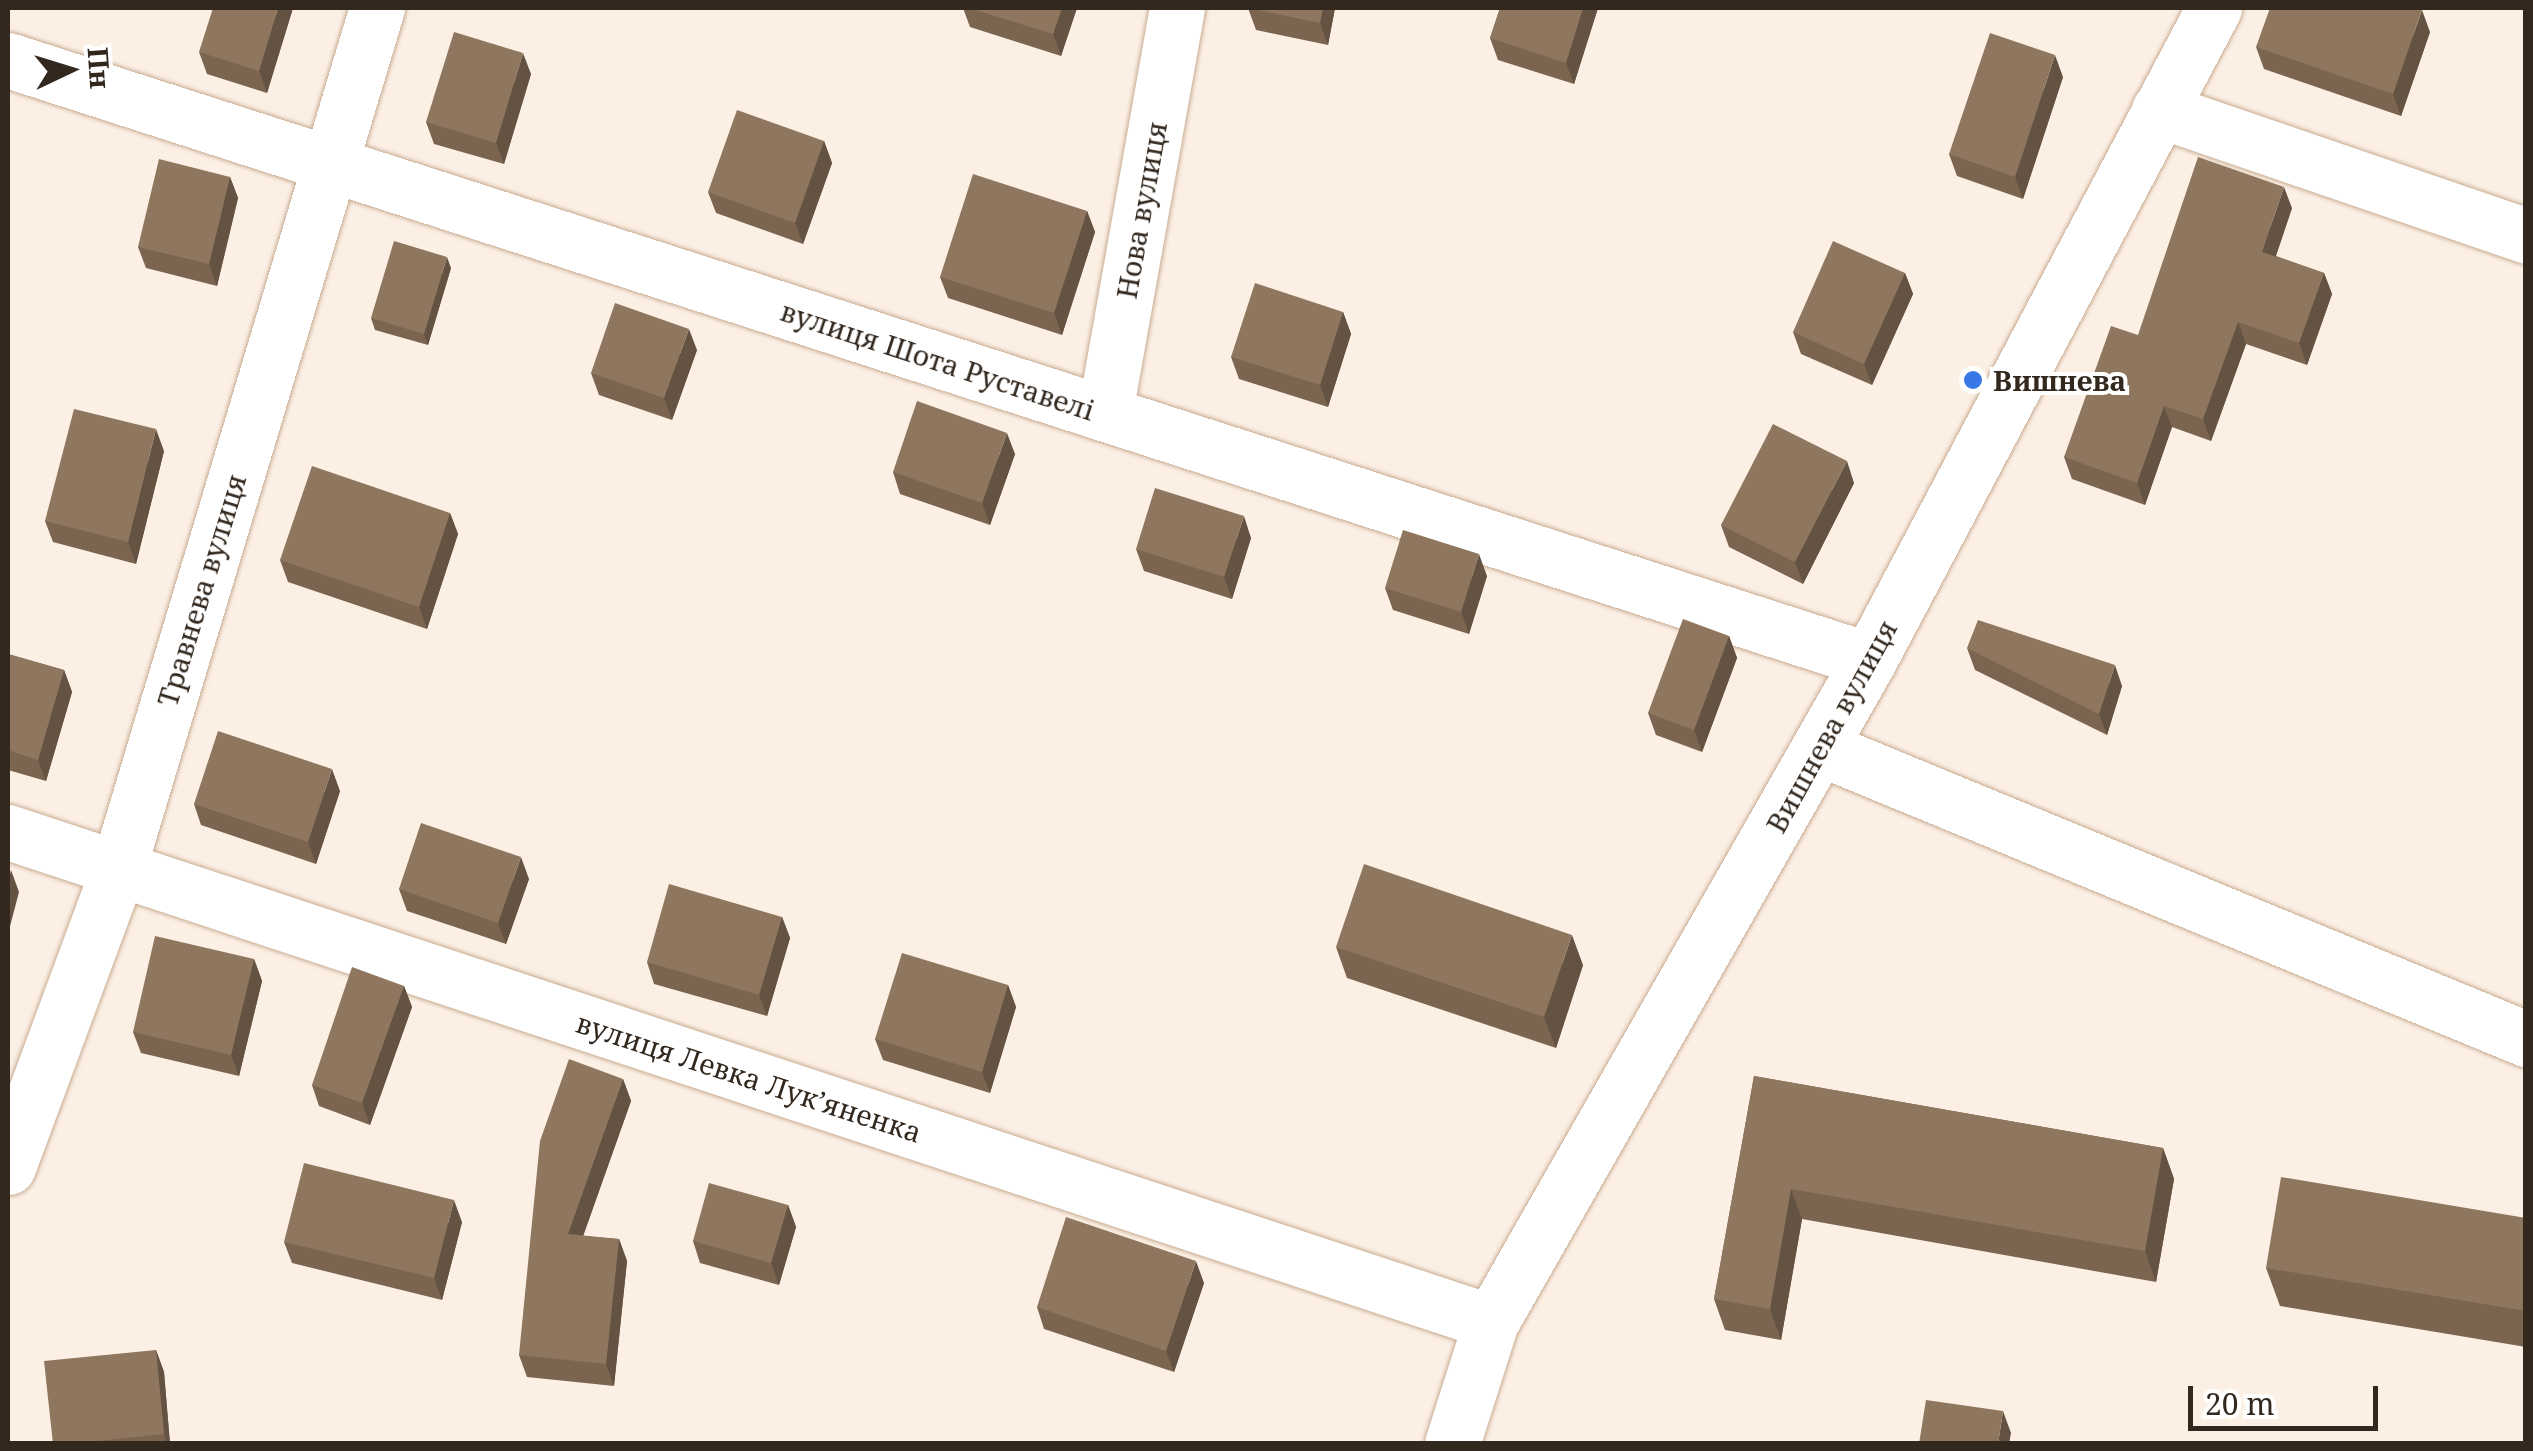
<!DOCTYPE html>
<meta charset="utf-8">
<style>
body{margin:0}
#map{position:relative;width:2533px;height:1451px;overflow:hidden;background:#fcf0e5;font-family:"Noto Serif",serif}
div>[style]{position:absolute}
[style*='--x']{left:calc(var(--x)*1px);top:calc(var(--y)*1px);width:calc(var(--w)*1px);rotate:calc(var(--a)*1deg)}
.roads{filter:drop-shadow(0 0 2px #c8ac92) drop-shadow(0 0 2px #c8ac92)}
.street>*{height:55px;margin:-27.5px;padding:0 27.5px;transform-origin:27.5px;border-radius:27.5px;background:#fff}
.wall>*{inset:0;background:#7b6551}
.shaded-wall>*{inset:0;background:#645342}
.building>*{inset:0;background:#8f765e}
.dots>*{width:28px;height:28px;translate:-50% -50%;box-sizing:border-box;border:5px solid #fff;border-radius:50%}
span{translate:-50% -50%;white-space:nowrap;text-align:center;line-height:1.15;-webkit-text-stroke:8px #fff;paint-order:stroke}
.street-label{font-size:28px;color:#33281e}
.poi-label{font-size:28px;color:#33281e;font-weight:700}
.left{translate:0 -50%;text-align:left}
.frame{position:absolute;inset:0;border:10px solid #33281e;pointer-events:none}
.north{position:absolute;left:20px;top:20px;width:100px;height:100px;-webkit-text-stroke:8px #fff;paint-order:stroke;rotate:86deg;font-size:28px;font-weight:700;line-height:40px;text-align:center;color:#33281e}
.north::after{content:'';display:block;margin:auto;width:35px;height:45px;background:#33281e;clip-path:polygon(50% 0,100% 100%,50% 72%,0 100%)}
.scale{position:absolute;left:2188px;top:1386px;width:190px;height:45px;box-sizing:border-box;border:5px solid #33281e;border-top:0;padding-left:12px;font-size:30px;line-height:35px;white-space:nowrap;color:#33281e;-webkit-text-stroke:8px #fff;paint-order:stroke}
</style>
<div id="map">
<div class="roads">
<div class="street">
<i style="--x:8;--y:60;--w:1955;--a:17.87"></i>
<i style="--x:2159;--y:110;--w:388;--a:18.9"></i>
<i style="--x:1105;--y:412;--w:410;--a:-79.9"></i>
<i style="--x:1820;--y:748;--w:764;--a:22.4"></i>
<i style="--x:8;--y:832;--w:1562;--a:18.28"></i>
<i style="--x:8;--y:1167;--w:318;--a:-69.7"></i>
<i style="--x:118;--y:869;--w:899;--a:-73.26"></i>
<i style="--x:1452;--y:1444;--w:128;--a:-72.3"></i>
<i style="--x:1491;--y:1322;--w:762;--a:-60.27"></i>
<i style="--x:1869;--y:660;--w:738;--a:-62.11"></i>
</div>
</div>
<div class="wall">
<i style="clip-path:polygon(293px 8px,267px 93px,207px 74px,199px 52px)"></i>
<i style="clip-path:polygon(963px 8px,1077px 8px,1061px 56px,970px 27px)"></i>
<i style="clip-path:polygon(1248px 8px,1335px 8px,1328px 45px,1256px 30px)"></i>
<i style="clip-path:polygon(1500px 8px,1598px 8px,1574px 84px,1498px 60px,1490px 38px)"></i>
<i style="clip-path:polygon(2430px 32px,2401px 116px,2264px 69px,2256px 47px)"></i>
<i style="clip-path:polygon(531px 74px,504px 164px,434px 144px,426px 122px)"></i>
<i style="clip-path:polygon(2063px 77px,2023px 199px,1957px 176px,1949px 154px)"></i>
<i style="clip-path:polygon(824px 141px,832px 163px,803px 244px,716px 213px,708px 192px)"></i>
<i style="clip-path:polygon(230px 177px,238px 198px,217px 286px,146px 268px,138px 247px)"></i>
<i style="clip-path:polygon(2292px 208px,2276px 256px,2324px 273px,2332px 294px,2307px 365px,2246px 344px,2211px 441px,2172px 427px,2145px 505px,2072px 479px,2064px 457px,2138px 335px)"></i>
<i style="clip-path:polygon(1087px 211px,1095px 232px,1062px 335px,948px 298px,940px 277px)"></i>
<i style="clip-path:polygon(451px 268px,428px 345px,375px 330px,371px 318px)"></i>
<i style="clip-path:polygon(1905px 273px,1913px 294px,1872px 385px,1801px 354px,1793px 332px)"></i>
<i style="clip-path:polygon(1343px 312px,1351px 334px,1328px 407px,1239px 379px,1231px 357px)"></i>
<i style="clip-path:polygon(697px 350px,672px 420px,599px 395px,591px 373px)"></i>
<i style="clip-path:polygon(164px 451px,136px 564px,53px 542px,45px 521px)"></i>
<i style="clip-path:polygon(1015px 454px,990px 525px,900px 494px,893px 472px)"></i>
<i style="clip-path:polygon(1854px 483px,1803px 584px,1729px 547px,1721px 525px)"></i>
<i style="clip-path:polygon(450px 513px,458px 534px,427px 629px,288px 582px,280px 560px)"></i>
<i style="clip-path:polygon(1251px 538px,1232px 599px,1144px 571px,1136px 549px)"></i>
<i style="clip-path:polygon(1487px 576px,1469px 634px,1393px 610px,1385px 588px)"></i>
<i style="clip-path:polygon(1729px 636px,1737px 658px,1702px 752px,1656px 735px,1648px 713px)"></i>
<i style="clip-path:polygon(1967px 648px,2122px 686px,2107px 735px,1975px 670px)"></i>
<i style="clip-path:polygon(8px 654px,64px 670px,72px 692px,46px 781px,8px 770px)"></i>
<i style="clip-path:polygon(340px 791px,316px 864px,201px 825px,194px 804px)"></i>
<i style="clip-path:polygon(529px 879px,506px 944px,407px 911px,399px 889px)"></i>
<i style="clip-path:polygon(782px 917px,790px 938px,767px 1016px,654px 984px,647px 962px)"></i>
<i style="clip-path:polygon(1336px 947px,1583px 965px,1556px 1048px,1347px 978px)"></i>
<i style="clip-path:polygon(254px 959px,262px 981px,239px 1076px,141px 1053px,133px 1032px)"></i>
<i style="clip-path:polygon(1008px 985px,1016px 1007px,990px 1093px,883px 1060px,875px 1039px)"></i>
<i style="clip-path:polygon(404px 986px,412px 1007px,370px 1125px,319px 1106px,312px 1085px)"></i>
<i style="clip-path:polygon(1754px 1076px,2163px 1148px,2174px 1179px,2156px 1282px,1802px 1219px,1781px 1340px,1725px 1330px,1714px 1299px)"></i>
<i style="clip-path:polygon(623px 1079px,631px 1101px,583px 1236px,619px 1239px,627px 1261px,614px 1386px,527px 1377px,519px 1355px)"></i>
<i style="clip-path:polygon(788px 1205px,796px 1227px,779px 1285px,700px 1263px,693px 1241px)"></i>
<i style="clip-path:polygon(2526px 1218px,2526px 1347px,2280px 1306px,2266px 1268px)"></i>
<i style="clip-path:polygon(462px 1222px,442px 1300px,292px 1263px,284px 1242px)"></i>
<i style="clip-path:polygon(1204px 1283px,1174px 1372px,1044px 1329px,1037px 1307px)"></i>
<i style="clip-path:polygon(156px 1350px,164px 1372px,170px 1444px,53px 1444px)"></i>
</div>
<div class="shaded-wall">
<i style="clip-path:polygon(278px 8px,293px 8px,267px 93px,259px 71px)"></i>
<i style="clip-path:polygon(1062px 8px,1077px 8px,1061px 56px,1053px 34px)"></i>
<i style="clip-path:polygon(1323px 8px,1335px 8px,1328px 45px,1320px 23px)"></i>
<i style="clip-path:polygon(1583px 8px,1598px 8px,1574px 84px,1566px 63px)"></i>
<i style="clip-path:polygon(2422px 10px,2430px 32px,2401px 116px,2393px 94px)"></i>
<i style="clip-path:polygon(523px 53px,531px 74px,504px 164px,496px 143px)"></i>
<i style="clip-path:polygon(2055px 55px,2063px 77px,2023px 199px,2015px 177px)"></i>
<i style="clip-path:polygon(824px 141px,832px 163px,803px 244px,795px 223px)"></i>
<i style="clip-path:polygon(230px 177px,238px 198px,217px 286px,209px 264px)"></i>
<i style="clip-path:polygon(2284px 187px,2292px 208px,2270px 273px,2262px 252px)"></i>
<i style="clip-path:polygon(1087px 211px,1095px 232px,1062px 335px,1054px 313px)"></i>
<i style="clip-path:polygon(447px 257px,451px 268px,428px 345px,424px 334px)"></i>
<i style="clip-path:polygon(1905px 273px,1913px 294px,1872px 385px,1864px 364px)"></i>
<i style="clip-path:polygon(2324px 273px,2332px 294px,2307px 365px,2299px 343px)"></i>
<i style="clip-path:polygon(1343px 312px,1351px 334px,1328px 407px,1320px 385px)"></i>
<i style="clip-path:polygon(2238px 322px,2246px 344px,2211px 441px,2203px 419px)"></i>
<i style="clip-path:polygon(689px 329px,697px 350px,672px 420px,664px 398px)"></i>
<i style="clip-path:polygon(2164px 406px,2172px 427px,2145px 505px,2137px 483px)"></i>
<i style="clip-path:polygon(156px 429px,164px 451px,136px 564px,128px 542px)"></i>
<i style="clip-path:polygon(1007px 433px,1015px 454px,990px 525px,982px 503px)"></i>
<i style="clip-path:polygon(1847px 461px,1854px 483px,1803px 584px,1795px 562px)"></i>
<i style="clip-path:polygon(450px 513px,458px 534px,427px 629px,419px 607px)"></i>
<i style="clip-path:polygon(1244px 516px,1251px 538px,1232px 599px,1224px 577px)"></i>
<i style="clip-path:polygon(1479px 554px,1487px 576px,1469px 634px,1461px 612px)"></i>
<i style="clip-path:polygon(1729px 636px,1737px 658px,1702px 752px,1694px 730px)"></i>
<i style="clip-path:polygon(2115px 665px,2122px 686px,2107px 735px,2099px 714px)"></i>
<i style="clip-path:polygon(64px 670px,72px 692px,46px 781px,38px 760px)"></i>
<i style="clip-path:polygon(332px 769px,340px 791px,316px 864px,308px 842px)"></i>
<i style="clip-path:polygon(521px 857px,529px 879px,506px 944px,498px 923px)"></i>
<i style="clip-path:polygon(11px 870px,19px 892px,8px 934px,8px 883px)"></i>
<i style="clip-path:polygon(782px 917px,790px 938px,767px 1016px,759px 995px)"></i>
<i style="clip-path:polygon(1572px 935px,1583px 965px,1556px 1048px,1544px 1017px)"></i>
<i style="clip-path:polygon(254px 959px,262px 981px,239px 1076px,231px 1055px)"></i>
<i style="clip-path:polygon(1008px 985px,1016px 1007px,990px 1093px,982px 1072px)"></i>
<i style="clip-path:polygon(404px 986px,412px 1007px,370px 1125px,362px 1103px)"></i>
<i style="clip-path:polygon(623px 1079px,631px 1101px,576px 1256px,568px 1234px)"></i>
<i style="clip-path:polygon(2163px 1148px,2174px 1179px,2156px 1282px,2145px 1251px)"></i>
<i style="clip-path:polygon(1791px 1189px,1802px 1219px,1781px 1340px,1770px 1309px)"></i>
<i style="clip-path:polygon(454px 1200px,462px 1222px,442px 1300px,434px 1278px)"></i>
<i style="clip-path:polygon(788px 1205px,796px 1227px,779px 1285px,771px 1263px)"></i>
<i style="clip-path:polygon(619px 1239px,627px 1261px,614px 1386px,606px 1364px)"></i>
<i style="clip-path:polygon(1196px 1261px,1204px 1283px,1174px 1372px,1166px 1351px)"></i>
<i style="clip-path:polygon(156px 1350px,164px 1372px,170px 1444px,167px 1444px,164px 1434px)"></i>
<i style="clip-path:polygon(2003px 1411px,2011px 1433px,2009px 1444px,1998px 1444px)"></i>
</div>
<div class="building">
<i style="clip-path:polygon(213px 8px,278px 8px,259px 71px,199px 52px)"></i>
<i style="clip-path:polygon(969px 8px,1062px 8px,1053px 34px)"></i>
<i style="clip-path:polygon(1248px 8px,1323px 8px,1320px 23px)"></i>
<i style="clip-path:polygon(1500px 8px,1583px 8px,1566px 63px,1490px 38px)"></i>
<i style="clip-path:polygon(2270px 8px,2414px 8px,2422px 10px,2393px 94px,2256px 47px)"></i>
<i style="clip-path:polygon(454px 32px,523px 53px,496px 143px,426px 122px)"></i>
<i style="clip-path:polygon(1990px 33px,2055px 55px,2015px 177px,1949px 154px)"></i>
<i style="clip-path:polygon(737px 110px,824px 141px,795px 223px,708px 192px)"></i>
<i style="clip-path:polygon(2198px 157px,2284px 187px,2262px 252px,2324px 273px,2299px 343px,2238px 322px,2203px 419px,2164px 406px,2137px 483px,2064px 457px,2111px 326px,2138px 335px)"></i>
<i style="clip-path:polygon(159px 159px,230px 177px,209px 264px,138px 247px)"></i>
<i style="clip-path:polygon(973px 174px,1087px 211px,1054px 313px,940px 277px)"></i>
<i style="clip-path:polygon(394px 241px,447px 257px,424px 334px,371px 318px)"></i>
<i style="clip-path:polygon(1833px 241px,1905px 273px,1864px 364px,1793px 332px)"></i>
<i style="clip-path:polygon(1255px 283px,1343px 312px,1320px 385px,1231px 357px)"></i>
<i style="clip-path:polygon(615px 303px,689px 329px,664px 398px,591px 373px)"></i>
<i style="clip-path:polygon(917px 401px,1007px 433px,982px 503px,893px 472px)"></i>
<i style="clip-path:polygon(74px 409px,156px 429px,128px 542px,45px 521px)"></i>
<i style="clip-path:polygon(1773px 424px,1847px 461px,1795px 562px,1721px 525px)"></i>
<i style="clip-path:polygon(312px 466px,450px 513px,419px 607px,280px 560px)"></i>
<i style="clip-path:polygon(1155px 488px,1244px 516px,1224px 577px,1136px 549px)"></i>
<i style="clip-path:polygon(1403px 530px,1479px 554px,1461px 612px,1385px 588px)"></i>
<i style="clip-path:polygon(1683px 619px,1729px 636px,1694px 730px,1648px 713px)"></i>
<i style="clip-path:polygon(1978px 620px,2115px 665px,2099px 714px,1967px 648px)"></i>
<i style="clip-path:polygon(8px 654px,64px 670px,38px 760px,8px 750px)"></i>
<i style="clip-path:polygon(218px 731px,332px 769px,308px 842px,194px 804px)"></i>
<i style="clip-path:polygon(421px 823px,521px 857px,498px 923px,399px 889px)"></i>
<i style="clip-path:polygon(1364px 864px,1572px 935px,1544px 1017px,1336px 947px)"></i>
<i style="clip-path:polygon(669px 884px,782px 917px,759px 995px,647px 962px)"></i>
<i style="clip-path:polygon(155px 936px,254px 959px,231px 1055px,133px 1032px)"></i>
<i style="clip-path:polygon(902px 953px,1008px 985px,982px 1072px,875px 1039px)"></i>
<i style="clip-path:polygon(352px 967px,404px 986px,362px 1103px,312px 1085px)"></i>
<i style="clip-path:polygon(569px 1059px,623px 1079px,568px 1234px,619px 1239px,606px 1364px,519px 1355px,540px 1141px)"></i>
<i style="clip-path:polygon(1754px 1076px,2163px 1148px,2145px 1251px,1791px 1189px,1770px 1309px,1714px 1299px)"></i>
<i style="clip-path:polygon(304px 1163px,454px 1200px,434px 1278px,284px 1242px)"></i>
<i style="clip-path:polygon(2281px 1177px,2526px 1218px,2526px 1311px,2266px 1268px)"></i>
<i style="clip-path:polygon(709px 1183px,788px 1205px,771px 1263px,693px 1241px)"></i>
<i style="clip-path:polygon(1066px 1217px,1196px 1261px,1166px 1351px,1037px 1307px)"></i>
<i style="clip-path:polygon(156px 1350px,164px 1434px,70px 1444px,53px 1444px,44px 1361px)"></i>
<i style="clip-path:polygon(1926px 1400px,2003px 1411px,1998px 1444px,1919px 1444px)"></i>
</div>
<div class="dots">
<i style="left:1973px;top:380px;background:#3977e6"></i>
</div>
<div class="street-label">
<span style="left:1141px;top:210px;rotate:-80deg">Нова вулиця</span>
<span style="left:938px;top:360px;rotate:18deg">вулиця Шота Руставелі</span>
<span style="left:201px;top:590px;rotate:-73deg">Травнева вулиця</span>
<span style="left:1831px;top:726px;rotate:-61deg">Вишнева вулиця</span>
<span style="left:749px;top:1077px;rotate:18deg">вулиця Левка Лукʼяненка</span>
</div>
<div class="poi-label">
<span class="left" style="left:1993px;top:380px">Вишнева</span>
</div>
<div class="frame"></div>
<div class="north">Пн</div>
<div class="scale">20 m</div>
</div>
